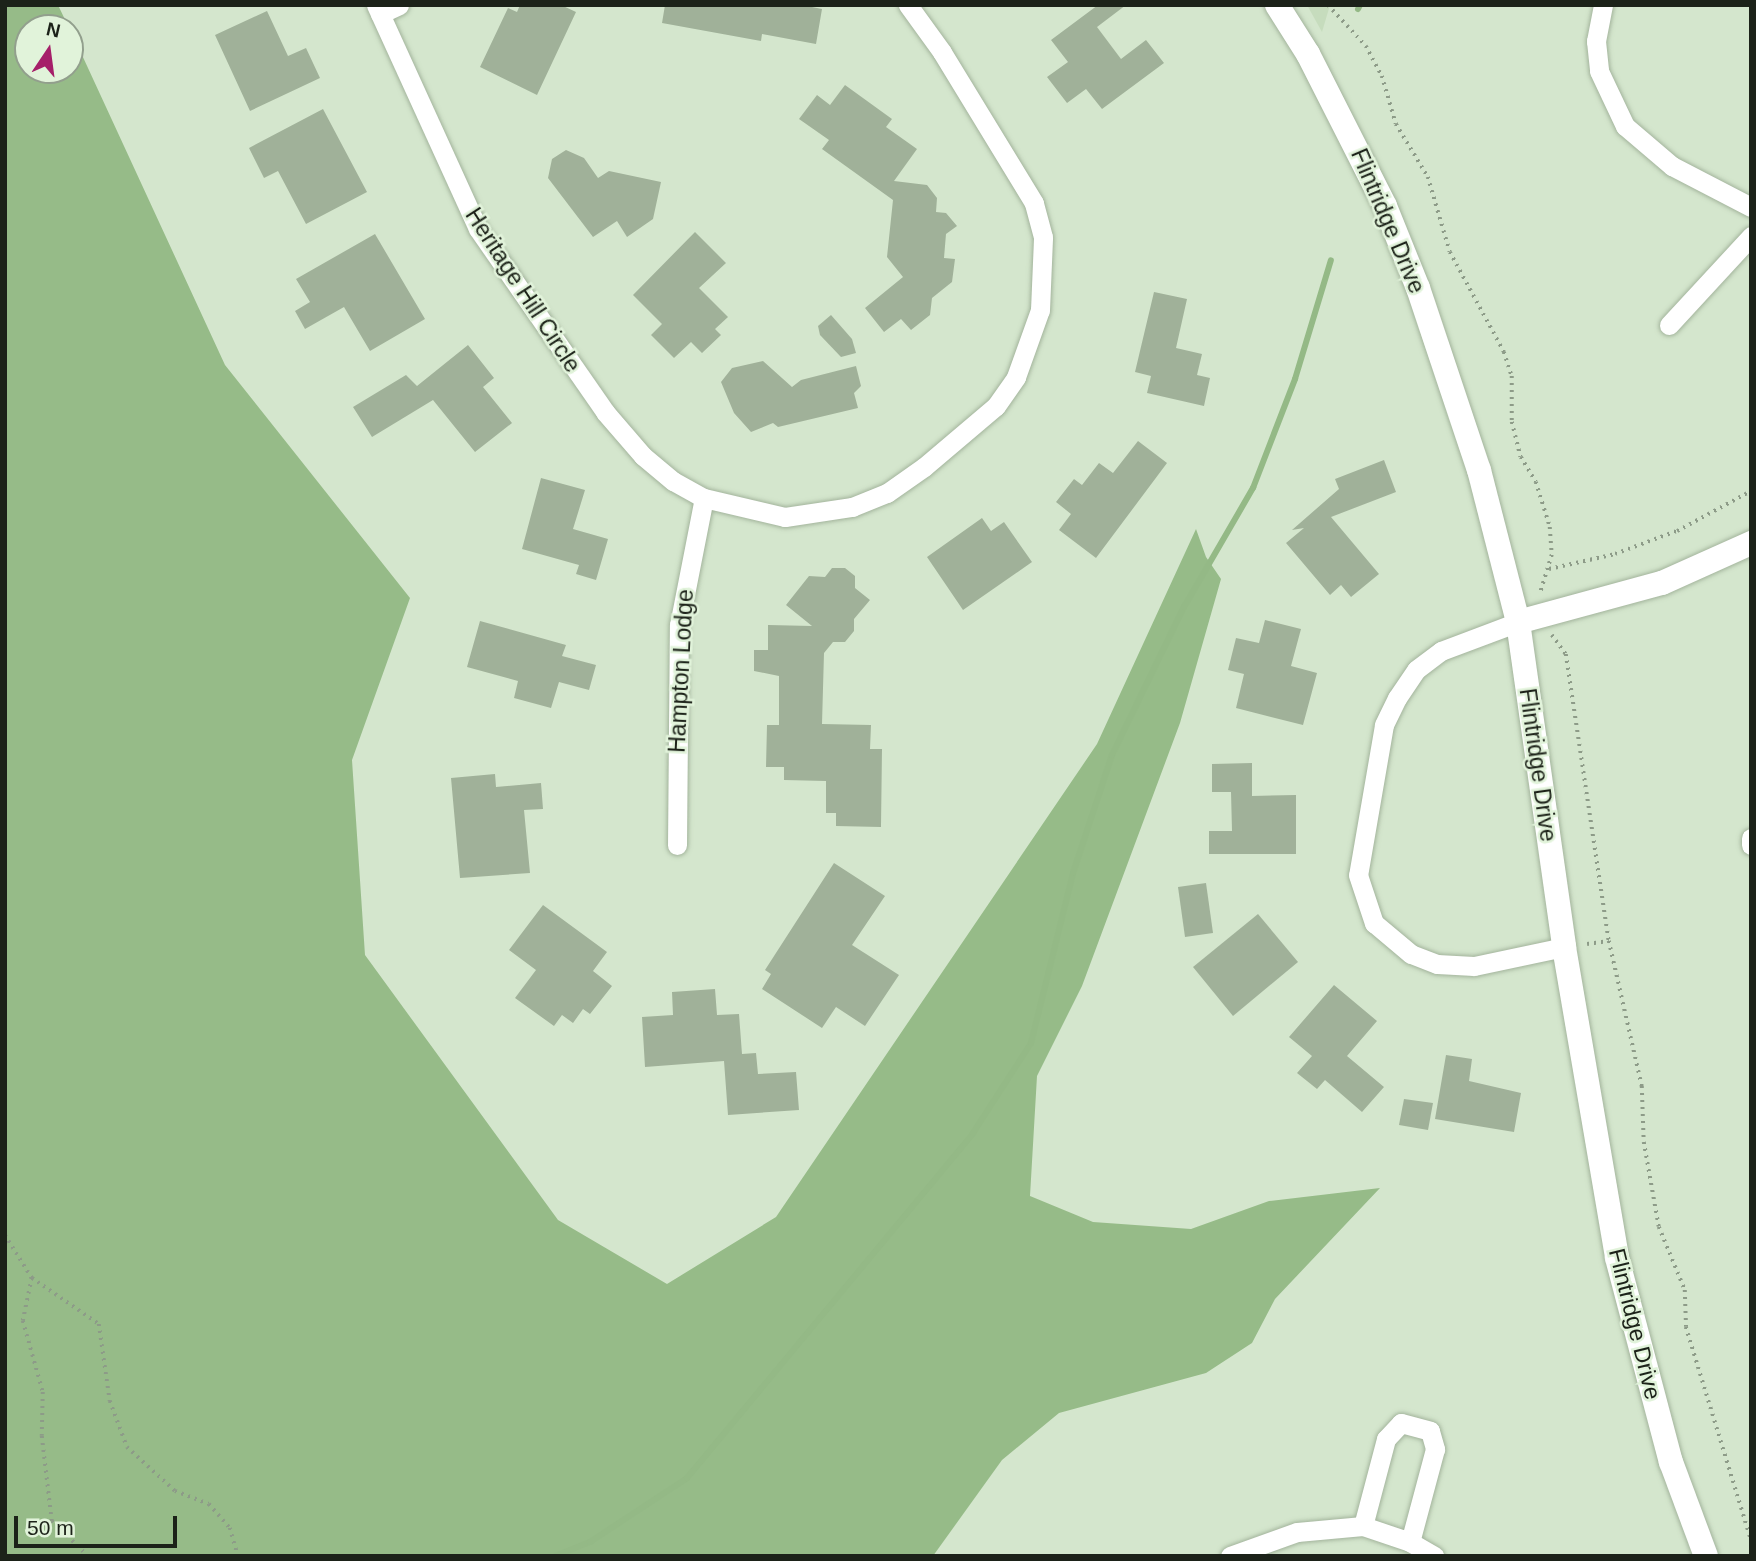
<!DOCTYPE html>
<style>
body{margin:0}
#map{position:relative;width:1756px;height:1561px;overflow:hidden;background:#d4e6cd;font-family:Helvetica,sans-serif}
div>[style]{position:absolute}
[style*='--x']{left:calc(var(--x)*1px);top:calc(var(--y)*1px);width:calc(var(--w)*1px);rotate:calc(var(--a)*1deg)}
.built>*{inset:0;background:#c6dcbd}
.forest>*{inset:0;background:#96bb88}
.stream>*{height:6px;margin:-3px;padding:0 3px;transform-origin:3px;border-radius:3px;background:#94b986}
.building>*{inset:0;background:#a0b199}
.path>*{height:3.5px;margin-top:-1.75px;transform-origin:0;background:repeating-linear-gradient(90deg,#8d9b88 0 2px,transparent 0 7px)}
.roads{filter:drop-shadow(0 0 2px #a3b49c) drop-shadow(0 0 2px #a3b49c)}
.minor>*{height:19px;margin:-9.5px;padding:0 9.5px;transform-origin:9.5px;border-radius:9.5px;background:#fff}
.tertiary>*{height:24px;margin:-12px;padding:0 12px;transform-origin:12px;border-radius:12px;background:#fff}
span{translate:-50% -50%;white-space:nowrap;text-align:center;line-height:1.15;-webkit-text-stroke:5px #e1f3da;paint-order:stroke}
.street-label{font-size:23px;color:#1c2219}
.frame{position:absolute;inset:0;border:7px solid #1c2219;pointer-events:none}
.north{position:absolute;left:14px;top:14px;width:70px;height:70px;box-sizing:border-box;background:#e1f3da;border:2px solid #929f8d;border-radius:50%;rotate:13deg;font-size:19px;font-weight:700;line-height:28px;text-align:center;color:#1c2219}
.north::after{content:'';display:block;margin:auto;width:24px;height:32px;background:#a51f69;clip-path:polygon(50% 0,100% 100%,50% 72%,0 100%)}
.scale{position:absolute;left:14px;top:1516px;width:163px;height:32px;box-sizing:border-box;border:4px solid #1c2219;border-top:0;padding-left:9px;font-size:21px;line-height:24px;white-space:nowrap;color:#1c2219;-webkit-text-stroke:5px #e1f3da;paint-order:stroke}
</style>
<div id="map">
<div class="built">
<i style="clip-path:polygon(1307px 5px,1330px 5px,1322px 32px)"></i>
</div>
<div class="forest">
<i style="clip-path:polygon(5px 5px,58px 5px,69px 28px,28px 28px,28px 70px,70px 70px,70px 29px,225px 365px,410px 598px,352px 760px,365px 955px,558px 1220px,667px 1284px,776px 1217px,1097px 744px,1196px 529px,1206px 557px,1221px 579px,1180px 723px,1082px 986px,1037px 1076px,1030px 1196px,1093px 1222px,1191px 1229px,1269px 1201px,1380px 1188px,1275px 1299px,1252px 1343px,1206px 1373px,1059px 1413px,1002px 1460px,933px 1556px,5px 1556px)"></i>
</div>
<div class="stream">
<i style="--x:1358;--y:9;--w:4;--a:-63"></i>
<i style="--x:5;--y:1551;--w:6;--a:59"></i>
<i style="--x:555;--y:1556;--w:38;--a:-22"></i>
<i style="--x:590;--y:1542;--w:116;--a:-33.4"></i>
<i style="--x:687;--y:1478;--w:448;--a:-50.3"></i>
<i style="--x:973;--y:1133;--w:107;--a:-57.2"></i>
<i style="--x:1031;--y:1043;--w:175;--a:-76.1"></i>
<i style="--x:1073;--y:873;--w:124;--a:-71.7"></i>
<i style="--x:1112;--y:755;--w:165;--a:-64.1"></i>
<i style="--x:1184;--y:607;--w:138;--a:-59.9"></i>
<i style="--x:1253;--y:488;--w:117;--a:-68.9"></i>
<i style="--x:1295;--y:379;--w:124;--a:-73.2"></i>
</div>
<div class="building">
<i style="clip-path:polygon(520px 5px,561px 5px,576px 12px,537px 95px,480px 67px,508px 8px,517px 12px)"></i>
<i style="clip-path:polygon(665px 5px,802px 5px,822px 9px,816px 44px,762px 34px,761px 41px,662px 23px)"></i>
<i style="clip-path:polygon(1098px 5px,1126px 5px,1097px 27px,1121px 59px,1146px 40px,1164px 63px,1102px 109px,1086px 89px,1067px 103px,1047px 77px,1068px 62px,1051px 40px)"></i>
<i style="clip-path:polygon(267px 11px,288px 56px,306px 48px,320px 78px,250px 111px,215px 35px)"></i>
<i style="clip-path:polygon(845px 85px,892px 119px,886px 127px,917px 149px,894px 181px,927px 185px,937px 198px,936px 212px,946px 213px,957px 226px,946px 234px,944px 258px,955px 259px,952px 282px,932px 298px,930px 315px,911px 330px,901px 319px,884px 332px,865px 308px,903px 277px,887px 257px,893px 200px,822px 149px,829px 140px,799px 119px,817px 95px,830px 105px)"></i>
<i style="clip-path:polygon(323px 109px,367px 192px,306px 224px,278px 171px,264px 178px,249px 148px)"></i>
<i style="clip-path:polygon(566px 150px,584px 158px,598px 178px,609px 171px,661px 182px,653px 219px,627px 237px,617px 221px,593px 237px,548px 178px,552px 159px)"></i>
<i style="clip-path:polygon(695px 232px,726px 263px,699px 288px,728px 317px,715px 329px,721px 335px,702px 353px,691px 342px,674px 358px,651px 335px,662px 324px,633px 295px)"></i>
<i style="clip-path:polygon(375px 234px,425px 319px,370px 351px,344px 307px,305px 329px,295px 311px,310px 302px,296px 279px)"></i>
<i style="clip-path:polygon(1154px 292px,1187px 299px,1176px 348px,1202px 354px,1197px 375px,1210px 378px,1204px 406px,1147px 393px,1151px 376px,1135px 372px)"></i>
<i style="clip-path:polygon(831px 315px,852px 339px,856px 353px,841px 357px,820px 335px,818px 326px)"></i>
<i style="clip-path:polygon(468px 345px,494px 378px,483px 387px,512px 423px,475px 452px,433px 400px,372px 437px,353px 407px,406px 375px,417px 386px)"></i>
<i style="clip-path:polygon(763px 361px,792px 387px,801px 380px,856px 366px,861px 386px,854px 393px,858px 408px,778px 427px,773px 423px,751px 432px,734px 413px,721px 382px,732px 368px)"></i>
<i style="clip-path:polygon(1138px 441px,1167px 463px,1096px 558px,1059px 530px,1071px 514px,1056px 502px,1074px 479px,1082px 485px,1099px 463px,1113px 473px)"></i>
<i style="clip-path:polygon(1384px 460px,1396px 492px,1331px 517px,1379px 574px,1351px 597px,1341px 585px,1330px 595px,1286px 543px,1304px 528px,1292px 530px,1339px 489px,1335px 479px)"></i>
<i style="clip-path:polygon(541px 478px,585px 490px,573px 529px,608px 539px,596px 580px,576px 574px,579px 565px,522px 549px)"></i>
<i style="clip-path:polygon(982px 518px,991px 531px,1004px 522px,1032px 562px,963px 610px,927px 557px)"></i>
<i style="clip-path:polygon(832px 568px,845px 568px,855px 576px,855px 588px,870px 600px,854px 619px,854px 631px,845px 642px,833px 642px,824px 653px,822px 724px,871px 725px,870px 749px,882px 749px,881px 827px,836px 826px,836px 813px,826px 813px,826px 781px,784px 780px,784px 767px,766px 767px,767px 725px,779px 725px,779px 676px,754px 671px,754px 650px,768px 650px,768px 625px,812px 626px,786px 605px,809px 576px,825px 577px)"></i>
<i style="clip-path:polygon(1265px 620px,1301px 629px,1291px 666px,1317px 673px,1303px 725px,1236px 708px,1244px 674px,1228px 670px,1236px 638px,1259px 643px)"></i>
<i style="clip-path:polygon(480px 621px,566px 645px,562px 656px,596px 665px,589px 690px,559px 682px,551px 708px,514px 698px,518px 681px,467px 667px)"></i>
<i style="clip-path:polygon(1252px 763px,1252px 796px,1296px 795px,1296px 854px,1209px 854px,1209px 831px,1232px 831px,1231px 792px,1212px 792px,1212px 764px)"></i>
<i style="clip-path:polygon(495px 774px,496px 787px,541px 783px,543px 809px,524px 810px,530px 873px,460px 878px,451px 778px)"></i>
<i style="clip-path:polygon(834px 863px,885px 896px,852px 945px,899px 975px,865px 1026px,836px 1007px,822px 1028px,762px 989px,771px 974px,765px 970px)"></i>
<i style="clip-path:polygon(1206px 883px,1213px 933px,1185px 937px,1178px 887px)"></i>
<i style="clip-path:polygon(543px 905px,607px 952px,593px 971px,612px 986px,590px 1014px,583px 1009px,573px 1023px,562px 1015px,554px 1026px,515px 998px,536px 970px,509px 950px)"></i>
<i style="clip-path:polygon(1258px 914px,1298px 962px,1233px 1016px,1193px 967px)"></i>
<i style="clip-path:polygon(1334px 985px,1377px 1021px,1347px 1056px,1384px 1087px,1362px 1112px,1325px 1080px,1317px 1089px,1297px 1073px,1312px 1056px,1289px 1037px)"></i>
<i style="clip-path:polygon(715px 989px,717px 1015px,739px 1014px,742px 1054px,756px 1053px,758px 1074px,796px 1072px,799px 1110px,728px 1115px,724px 1061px,645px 1067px,642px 1017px,673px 1015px,672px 992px)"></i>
<i style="clip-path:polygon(1446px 1055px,1472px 1059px,1469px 1081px,1521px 1093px,1514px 1132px,1435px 1119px)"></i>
<i style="clip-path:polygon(1404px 1099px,1433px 1103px,1428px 1130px,1399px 1125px)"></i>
</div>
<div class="path">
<i style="--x:1328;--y:5;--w:56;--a:47.2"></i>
<i style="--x:1366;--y:46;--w:34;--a:62"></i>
<i style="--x:1382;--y:76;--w:50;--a:73.7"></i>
<i style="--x:1396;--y:124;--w:62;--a:58.9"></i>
<i style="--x:1428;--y:177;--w:78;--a:73.7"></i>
<i style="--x:1450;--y:252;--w:114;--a:61.6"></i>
<i style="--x:1504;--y:352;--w:25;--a:72"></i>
<i style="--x:1512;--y:376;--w:46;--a:90"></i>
<i style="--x:1512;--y:422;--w:36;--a:76"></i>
<i style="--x:1521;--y:457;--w:29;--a:59"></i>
<i style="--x:1536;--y:482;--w:47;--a:72.7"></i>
<i style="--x:1550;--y:527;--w:28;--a:86"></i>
<i style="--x:1552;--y:555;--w:41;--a:107.1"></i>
<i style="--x:1549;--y:569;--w:68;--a:-12.8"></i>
<i style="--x:1615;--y:554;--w:66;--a:-20.4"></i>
<i style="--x:1677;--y:531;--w:84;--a:-28.4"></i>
<i style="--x:1552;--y:635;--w:24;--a:54"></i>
<i style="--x:1566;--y:654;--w:290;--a:81.5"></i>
<i style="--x:1609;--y:941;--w:149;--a:77.2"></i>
<i style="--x:1642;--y:1086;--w:56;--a:88"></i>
<i style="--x:1644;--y:1142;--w:86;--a:80"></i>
<i style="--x:1659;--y:1227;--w:68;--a:67.6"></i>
<i style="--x:1685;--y:1290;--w:37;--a:88"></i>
<i style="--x:1686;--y:1327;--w:222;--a:73"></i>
<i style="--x:1587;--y:944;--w:22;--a:-8"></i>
<i style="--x:5;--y:1235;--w:51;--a:57.9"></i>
<i style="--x:32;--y:1278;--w:81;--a:34.5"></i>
<i style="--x:99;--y:1324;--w:78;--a:81.9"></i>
<i style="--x:110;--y:1401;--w:49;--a:69.7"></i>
<i style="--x:127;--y:1447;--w:65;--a:42.5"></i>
<i style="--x:175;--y:1491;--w:36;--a:21"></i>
<i style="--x:209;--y:1504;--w:32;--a:49"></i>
<i style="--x:230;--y:1528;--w:29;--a:74"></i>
<i style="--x:32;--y:1278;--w:44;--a:101.8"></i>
<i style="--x:23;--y:1321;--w:74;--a:74.3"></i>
<i style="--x:43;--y:1392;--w:44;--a:91.3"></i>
<i style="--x:42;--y:1436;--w:86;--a:83.3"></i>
<i style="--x:52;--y:1521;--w:50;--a:44.2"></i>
</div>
<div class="roads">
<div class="minor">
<i style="--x:376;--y:5;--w:246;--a:65.5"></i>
<i style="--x:478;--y:229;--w:223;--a:55.2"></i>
<i style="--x:605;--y:412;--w:58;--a:49.2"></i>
<i style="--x:643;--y:456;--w:39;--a:40"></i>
<i style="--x:673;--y:481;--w:35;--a:29"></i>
<i style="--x:704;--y:498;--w:83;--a:13.2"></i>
<i style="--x:785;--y:517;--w:68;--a:-8.5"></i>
<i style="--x:852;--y:507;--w:38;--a:-22"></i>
<i style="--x:887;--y:493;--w:45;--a:-35.1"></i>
<i style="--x:924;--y:467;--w:94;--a:-40.3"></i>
<i style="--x:996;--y:406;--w:35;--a:-55"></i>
<i style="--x:1016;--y:377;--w:71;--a:-70.3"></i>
<i style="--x:1040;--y:310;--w:73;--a:-87.6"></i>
<i style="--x:1043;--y:237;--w:35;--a:-105"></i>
<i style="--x:1034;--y:203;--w:177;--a:-121.4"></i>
<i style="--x:942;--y:52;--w:58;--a:-125.9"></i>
<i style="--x:1603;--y:5;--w:37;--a:101"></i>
<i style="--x:1596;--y:41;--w:30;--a:84"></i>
<i style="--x:1599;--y:71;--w:61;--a:64.7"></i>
<i style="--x:1625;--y:126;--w:62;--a:40.4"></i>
<i style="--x:1672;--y:166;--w:89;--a:27.4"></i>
<i style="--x:380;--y:14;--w:21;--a:-25"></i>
<i style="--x:1669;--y:325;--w:121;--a:-47.3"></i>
<i style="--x:1518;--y:622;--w:82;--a:159.4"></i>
<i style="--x:1441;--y:651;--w:31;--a:143"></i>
<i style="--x:1416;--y:670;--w:34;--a:124"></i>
<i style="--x:1397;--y:698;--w:30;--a:116"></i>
<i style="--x:1384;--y:725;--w:152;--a:99.8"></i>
<i style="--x:1358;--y:875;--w:51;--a:71.6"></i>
<i style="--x:1374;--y:923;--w:48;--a:40"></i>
<i style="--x:1411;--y:954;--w:28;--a:21"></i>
<i style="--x:1437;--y:964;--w:37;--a:3"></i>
<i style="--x:1474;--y:966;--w:92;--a:-11.9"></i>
<i style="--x:1751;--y:838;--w:7;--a:90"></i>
<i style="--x:677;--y:845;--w:220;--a:-89.5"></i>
<i style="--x:679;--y:625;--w:129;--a:-78.9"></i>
<i style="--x:1363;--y:1526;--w:90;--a:-75.2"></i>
<i style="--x:1386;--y:1439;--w:22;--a:-47"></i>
<i style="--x:1401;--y:1423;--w:30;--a:15"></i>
<i style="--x:1430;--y:1431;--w:19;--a:74"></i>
<i style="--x:1435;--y:1449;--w:96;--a:105"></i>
<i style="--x:1230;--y:1556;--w:71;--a:-19.7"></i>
<i style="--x:1297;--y:1532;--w:66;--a:-5.2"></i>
<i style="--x:1363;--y:1526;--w:50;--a:18.8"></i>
<i style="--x:1410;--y:1542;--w:28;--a:30"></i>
</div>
<div class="tertiary">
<i style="--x:1277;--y:5;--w:58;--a:57.7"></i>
<i style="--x:1308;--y:54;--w:170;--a:63.1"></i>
<i style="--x:1385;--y:206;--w:88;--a:68.1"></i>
<i style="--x:1418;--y:288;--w:192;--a:71.5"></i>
<i style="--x:1479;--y:470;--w:157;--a:75.6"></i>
<i style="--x:1518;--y:622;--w:328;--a:81.9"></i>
<i style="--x:1564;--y:947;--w:315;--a:80.3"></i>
<i style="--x:1617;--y:1258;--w:211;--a:75.2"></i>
<i style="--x:1671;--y:1462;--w:100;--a:69.6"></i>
<i style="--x:1518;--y:622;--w:149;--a:-15.2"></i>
<i style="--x:1662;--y:583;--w:98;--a:-24.2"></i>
</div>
</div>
<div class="street-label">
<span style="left:1388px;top:221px;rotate:67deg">Flintridge Drive</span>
<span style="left:523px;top:290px;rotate:57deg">Heritage Hill Circle</span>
<span style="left:681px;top:671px;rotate:-87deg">Hampton Lodge</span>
<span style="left:1538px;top:765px;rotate:82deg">Flintridge Drive</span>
<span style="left:1635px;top:1324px;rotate:76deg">Flintridge Drive</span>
</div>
<div class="frame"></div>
<div class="north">N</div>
<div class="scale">50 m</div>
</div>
